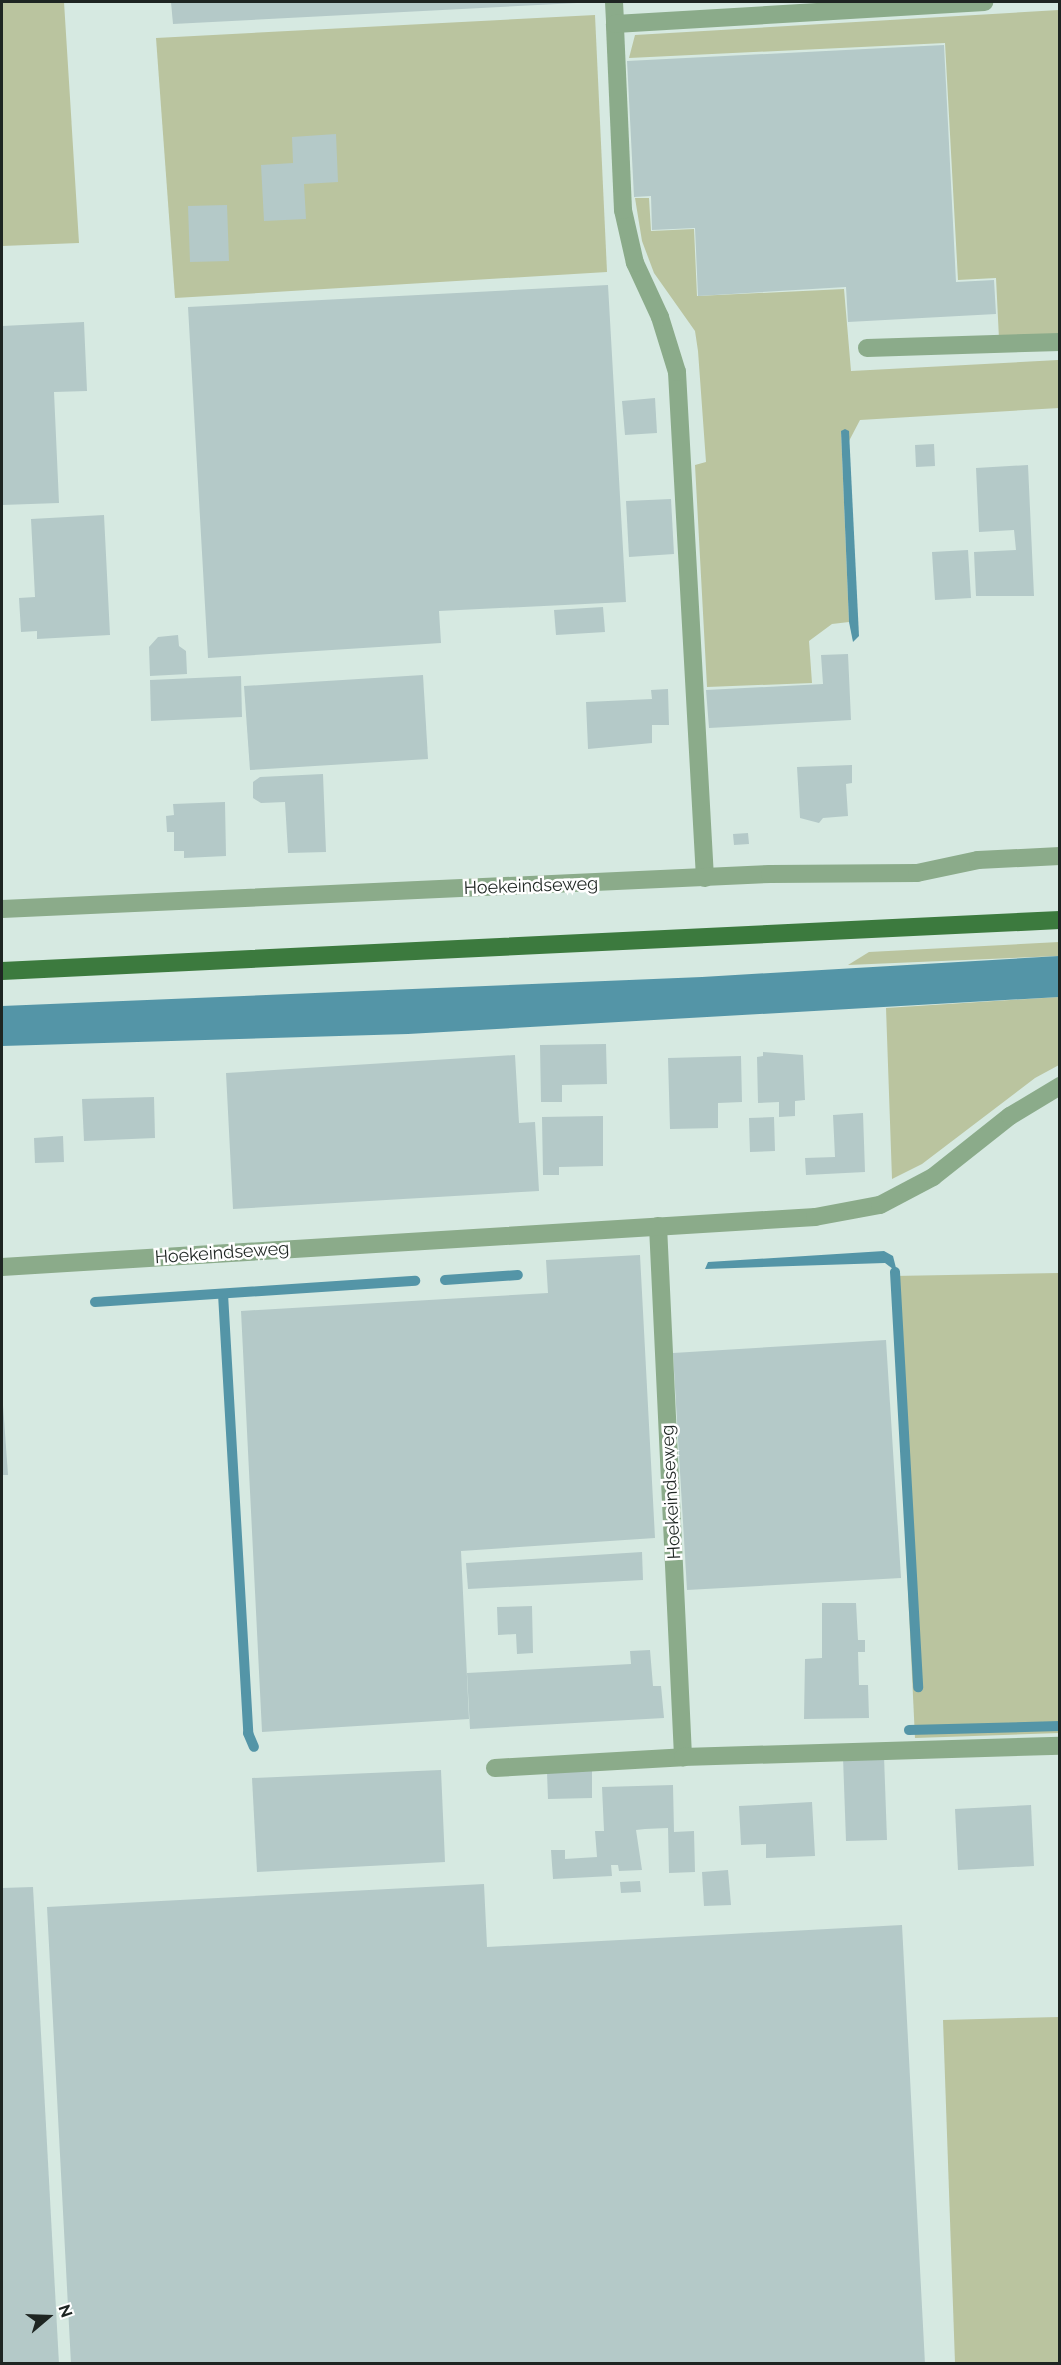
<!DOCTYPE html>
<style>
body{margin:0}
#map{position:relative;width:1061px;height:2365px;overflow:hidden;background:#d6e9e1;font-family:Raleway,sans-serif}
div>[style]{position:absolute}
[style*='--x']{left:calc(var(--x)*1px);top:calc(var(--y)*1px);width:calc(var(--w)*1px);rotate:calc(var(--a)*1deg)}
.green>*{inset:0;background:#bac49f}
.water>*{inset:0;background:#5495a7}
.stream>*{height:10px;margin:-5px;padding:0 5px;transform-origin:5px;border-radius:5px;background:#5495a7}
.building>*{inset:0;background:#b4c9c8}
.lane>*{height:18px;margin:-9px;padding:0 9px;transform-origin:9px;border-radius:9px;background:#8bab8a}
.street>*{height:18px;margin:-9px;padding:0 9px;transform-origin:9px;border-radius:9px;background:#8bab8a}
.primary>*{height:18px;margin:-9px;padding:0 9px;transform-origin:9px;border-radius:9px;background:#3c7a3e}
span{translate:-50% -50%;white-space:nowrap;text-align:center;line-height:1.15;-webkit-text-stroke:5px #fff;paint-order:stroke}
.street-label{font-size:18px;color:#1e2522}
.frame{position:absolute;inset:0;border:3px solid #1e2522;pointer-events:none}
.north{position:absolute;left:18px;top:2287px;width:60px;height:60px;-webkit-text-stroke:4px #fff;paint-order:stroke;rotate:71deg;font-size:16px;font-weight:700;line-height:24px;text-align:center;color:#1e2522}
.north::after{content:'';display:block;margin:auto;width:21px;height:27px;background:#1e2522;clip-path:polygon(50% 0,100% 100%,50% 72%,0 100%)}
</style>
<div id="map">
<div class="green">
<i style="clip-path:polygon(2px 2px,64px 2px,79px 243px,2px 246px)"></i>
<i style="clip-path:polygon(1059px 10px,1059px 335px,999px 339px,996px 278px,958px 280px,945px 43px,629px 58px,635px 35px)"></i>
<i style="clip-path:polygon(595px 15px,607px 272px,175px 298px,156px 38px)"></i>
<i style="clip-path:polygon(635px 198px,649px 198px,651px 231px,694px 229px,697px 296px,844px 289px,851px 371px,1058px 360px,1059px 408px,860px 420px,849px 441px,849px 431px,841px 431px,849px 622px,832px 624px,809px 641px,812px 683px,707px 687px,695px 465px,706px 462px,698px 351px,695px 331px,654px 273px,642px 241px)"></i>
<i style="clip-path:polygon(1059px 942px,1059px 956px,848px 965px,869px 952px)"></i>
<i style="clip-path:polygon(1059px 997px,1059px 1065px,1035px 1078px,922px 1164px,892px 1179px,886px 1008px)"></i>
<i style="clip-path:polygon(1059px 1273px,1059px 1733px,915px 1738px,893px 1276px)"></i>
<i style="clip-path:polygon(1059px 2017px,1059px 2363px,955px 2363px,943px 2020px)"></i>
</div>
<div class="water">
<i style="clip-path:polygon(845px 429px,849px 431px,859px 636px,853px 642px,849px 622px,841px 431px)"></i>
<i style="clip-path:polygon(1059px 956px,1059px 997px,408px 1034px,2px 1046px,2px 1006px,702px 977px)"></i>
<i style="clip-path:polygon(884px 1251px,893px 1256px,897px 1272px,885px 1263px,705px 1269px,708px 1262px)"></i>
</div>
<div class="stream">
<i style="--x:895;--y:1272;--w:416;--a:86.8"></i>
<i style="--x:445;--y:1280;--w:73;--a:-3.9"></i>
<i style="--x:223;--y:1294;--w:440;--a:86.7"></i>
<i style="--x:248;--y:1733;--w:15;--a:67"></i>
<i style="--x:95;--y:1302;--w:321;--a:-3.8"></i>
<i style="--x:909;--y:1730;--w:151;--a:-1.5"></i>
</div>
<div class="building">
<i style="clip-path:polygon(171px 2px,576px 2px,577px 3px,173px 24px)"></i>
<i style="clip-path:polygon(944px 45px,956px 282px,994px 280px,996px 314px,848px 322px,846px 287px,698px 296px,695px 228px,652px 230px,651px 196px,634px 197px,627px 61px)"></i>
<i style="clip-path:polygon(336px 134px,338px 182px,304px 184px,306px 219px,264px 221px,261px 165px,293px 163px,292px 137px)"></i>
<i style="clip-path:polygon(227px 205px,229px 261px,190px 262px,188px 206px)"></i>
<i style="clip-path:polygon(608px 285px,626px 602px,439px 611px,441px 643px,208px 658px,188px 307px)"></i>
<i style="clip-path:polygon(84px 322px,87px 391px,54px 392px,59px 503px,2px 505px,2px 326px)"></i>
<i style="clip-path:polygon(655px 398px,657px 433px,625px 435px,622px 401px)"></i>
<i style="clip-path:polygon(934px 444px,935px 466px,916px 467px,915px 445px)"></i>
<i style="clip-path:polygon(1028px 465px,1034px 596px,976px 596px,974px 552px,1016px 550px,1014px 530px,979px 532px,976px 468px)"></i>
<i style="clip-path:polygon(671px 499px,674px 554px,629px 557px,626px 501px)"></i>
<i style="clip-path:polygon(104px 515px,110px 635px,37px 639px,37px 631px,21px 632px,19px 598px,35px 597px,31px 519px)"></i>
<i style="clip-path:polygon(968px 550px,971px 598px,935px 600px,932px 552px)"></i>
<i style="clip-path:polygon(603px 607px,605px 632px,556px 635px,554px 610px)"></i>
<i style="clip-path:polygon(178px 635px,179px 646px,186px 651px,187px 674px,150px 676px,149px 647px,158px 637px)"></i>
<i style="clip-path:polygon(848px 654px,851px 720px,709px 728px,706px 690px,823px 684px,821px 655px)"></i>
<i style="clip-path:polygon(423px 675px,428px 759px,250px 770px,244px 686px)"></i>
<i style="clip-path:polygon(241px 676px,242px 717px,151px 721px,150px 680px)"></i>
<i style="clip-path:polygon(668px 689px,669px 725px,652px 725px,652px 743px,588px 749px,586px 702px,652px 699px,651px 690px)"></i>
<i style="clip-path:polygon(852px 765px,852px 783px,846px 784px,848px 816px,823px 818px,819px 823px,800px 818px,797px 767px)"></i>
<i style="clip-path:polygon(323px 774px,326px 852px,288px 853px,285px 802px,261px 803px,253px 798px,253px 782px,260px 777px)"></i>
<i style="clip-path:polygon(225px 802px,226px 856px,184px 858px,184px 851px,174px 851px,174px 832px,167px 832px,166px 816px,174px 815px,173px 804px)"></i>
<i style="clip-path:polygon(748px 833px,749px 844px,734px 845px,733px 834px)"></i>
<i style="clip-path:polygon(606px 1044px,607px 1084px,562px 1085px,562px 1102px,541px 1102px,540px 1045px)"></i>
<i style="clip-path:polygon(763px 1052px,803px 1055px,805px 1100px,795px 1101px,795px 1116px,779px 1117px,779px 1102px,758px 1103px,757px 1057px,763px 1056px)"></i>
<i style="clip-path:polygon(515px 1055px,519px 1123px,535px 1122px,539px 1191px,233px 1209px,226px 1073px)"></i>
<i style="clip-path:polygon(741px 1056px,742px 1102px,718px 1103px,718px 1128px,670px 1129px,668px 1058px)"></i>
<i style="clip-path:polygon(154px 1097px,155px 1138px,84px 1141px,82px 1099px)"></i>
<i style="clip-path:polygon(863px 1113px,865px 1172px,806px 1175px,805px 1158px,835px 1157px,833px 1115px)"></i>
<i style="clip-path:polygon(603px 1116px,603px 1166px,559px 1167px,559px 1175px,543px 1175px,542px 1117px)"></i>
<i style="clip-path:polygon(774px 1117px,775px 1151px,750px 1152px,749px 1118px)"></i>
<i style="clip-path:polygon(63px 1136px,64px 1162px,35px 1163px,34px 1138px)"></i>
<i style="clip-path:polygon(640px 1255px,655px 1538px,461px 1551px,469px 1719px,262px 1732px,241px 1311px,548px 1293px,546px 1260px)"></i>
<i style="clip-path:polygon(886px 1340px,901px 1578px,687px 1590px,673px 1353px)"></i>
<i style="clip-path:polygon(2px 1391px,8px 1475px,2px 1475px)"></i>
<i style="clip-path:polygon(642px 1552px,643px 1580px,468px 1589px,466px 1563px)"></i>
<i style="clip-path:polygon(822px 1603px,856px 1603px,858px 1640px,865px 1640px,865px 1652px,858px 1652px,859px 1685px,868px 1685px,869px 1718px,804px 1719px,805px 1659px,822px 1658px)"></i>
<i style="clip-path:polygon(532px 1606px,533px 1653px,517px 1654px,516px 1634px,498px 1635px,497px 1607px)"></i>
<i style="clip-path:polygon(650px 1650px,653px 1686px,661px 1686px,664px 1718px,470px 1729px,467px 1673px,631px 1664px,630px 1651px)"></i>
<i style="clip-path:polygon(884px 1756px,887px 1840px,846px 1841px,843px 1757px)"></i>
<i style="clip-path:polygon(441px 1770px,445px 1862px,257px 1872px,252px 1778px)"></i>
<i style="clip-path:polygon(592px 1771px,592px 1798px,548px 1799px,547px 1772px)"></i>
<i style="clip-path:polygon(673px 1785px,674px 1832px,694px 1831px,695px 1872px,669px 1873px,668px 1828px,645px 1829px,636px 1830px,642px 1870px,619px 1871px,618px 1865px,611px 1865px,612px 1876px,553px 1879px,551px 1850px,565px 1850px,565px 1859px,597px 1857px,595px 1831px,604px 1831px,602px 1787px)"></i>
<i style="clip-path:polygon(812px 1802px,815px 1856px,766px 1858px,766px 1844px,741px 1845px,739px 1806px)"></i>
<i style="clip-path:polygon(1031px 1805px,1034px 1866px,958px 1870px,955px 1809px)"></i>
<i style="clip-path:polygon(728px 1870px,731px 1905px,704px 1906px,702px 1872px)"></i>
<i style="clip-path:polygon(640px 1881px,641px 1892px,621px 1893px,620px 1882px)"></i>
<i style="clip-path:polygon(484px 1884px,487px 1947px,902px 1925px,925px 2364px,71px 2364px,47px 1907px)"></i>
<i style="clip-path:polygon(33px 1887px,59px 2364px,2px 2364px,2px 1888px)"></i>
</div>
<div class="lane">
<i style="--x:614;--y:2;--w:22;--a:87"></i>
<i style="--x:867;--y:348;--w:193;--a:-1.8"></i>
<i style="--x:705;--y:878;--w:507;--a:-93.17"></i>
<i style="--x:677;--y:372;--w:58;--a:-107.2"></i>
<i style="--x:660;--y:317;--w:60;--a:-114.8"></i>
<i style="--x:635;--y:263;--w:54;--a:-102.8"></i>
<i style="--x:623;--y:210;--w:186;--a:-92.5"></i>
<i style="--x:615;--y:24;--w:370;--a:-3.4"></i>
<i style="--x:658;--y:1226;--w:532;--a:87.3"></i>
<i style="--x:495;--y:1768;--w:188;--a:-3.3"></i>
<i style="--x:683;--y:1757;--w:377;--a:-1.7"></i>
</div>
<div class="street">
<i style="--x:2;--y:909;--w:769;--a:-2.61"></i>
<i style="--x:770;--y:874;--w:147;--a:-0.4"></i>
<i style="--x:917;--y:873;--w:62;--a:-12"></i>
<i style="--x:978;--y:860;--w:82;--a:-2.8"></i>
<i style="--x:2;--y:1267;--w:815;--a:-3.52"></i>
<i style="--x:815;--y:1217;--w:66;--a:-10.5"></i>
<i style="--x:880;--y:1205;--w:60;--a:-27.8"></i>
<i style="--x:933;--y:1177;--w:98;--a:-38.4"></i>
<i style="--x:1010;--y:1116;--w:58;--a:-31"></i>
</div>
<div class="primary">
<i style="--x:2;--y:971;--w:1059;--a:-2.76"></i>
</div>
<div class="street-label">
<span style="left:531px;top:886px;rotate:-2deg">Hoekeindseweg</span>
<span style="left:222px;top:1253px;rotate:-4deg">Hoekeindseweg</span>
<span style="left:671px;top:1492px;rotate:-93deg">Hoekeindseweg</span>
</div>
<div class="frame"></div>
<div class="north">N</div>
</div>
